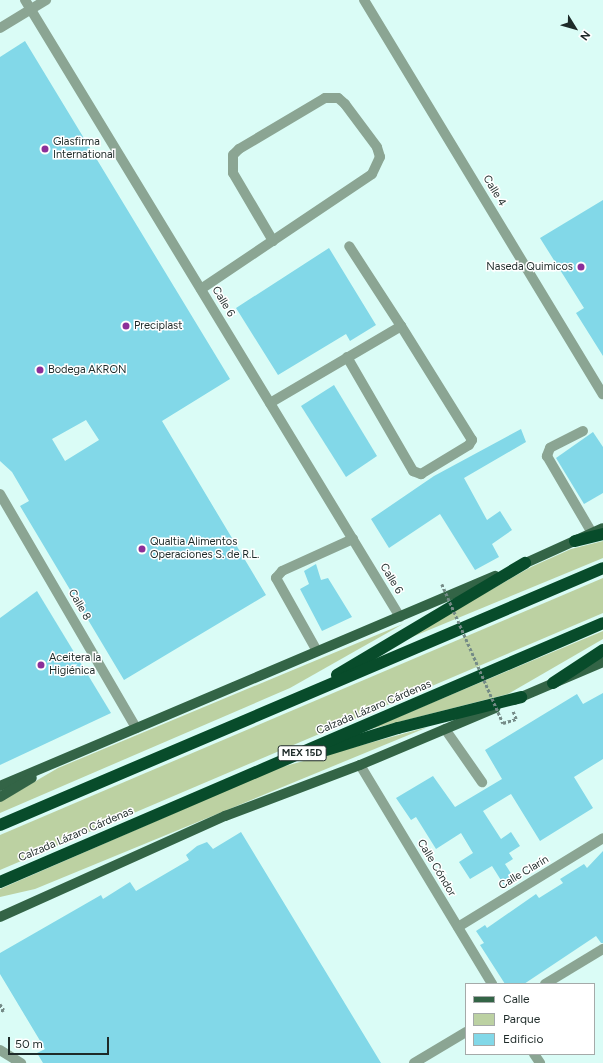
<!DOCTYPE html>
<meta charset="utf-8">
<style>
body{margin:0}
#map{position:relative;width:603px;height:1063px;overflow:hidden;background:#dafcf6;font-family:Figtree,sans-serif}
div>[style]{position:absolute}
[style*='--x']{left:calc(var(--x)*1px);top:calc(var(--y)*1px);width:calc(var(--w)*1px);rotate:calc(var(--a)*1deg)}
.green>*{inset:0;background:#bcd1a2}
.building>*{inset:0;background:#82d8e8}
.path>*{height:2.5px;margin-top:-1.25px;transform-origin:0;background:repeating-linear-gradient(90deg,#748a86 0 3px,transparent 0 5px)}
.minor>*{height:10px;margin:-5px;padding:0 5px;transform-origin:5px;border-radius:5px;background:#8ba593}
.major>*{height:10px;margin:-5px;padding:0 5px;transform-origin:5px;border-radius:5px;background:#336446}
.highway>*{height:12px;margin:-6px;padding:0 6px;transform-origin:6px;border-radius:6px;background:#084c2b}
.path-bridge>*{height:2.5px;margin-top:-1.25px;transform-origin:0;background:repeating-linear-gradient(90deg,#748a86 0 3px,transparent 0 5px)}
.dots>*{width:11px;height:11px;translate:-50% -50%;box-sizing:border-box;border:2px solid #fff;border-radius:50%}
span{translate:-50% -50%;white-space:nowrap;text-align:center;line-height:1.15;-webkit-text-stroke:3px #fff;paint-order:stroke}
.shield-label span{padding:1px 3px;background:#fff;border:1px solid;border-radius:3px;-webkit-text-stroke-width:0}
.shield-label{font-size:10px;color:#1e2b29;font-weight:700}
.poi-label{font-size:11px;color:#1e2b29}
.left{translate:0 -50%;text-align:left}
.right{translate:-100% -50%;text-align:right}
.street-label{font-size:11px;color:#1e2b29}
.legend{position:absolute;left:465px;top:983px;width:130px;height:72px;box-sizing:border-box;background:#fff;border:1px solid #a5aaa9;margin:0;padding:5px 7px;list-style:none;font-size:12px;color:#1e2b29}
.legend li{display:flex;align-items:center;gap:8px;height:20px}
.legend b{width:20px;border:1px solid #a5aaa9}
.north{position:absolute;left:555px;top:8px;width:40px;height:40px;-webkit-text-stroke:3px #fff;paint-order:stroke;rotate:127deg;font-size:11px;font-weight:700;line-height:16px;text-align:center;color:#1e2b29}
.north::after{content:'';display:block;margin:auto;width:14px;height:18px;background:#1e2b29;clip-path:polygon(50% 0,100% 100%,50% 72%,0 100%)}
.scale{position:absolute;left:8px;top:1037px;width:101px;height:18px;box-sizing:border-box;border:2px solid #1e2b29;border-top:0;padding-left:5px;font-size:12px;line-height:14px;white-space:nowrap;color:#1e2b29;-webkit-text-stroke:3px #fff;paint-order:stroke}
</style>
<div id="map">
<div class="green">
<i style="clip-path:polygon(603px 541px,603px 558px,395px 644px,531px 567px,571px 549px)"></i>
<i style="clip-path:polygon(603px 578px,603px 613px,0 870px,0 835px)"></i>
<i style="clip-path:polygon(403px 624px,290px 688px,0 813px,0 802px,58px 768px)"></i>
<i style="clip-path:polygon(603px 631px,603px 639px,508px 694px,367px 730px)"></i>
<i style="clip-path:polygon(428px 727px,35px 889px,0 897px,0 889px,278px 768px)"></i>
</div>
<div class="building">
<i style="clip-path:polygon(evenodd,25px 41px,230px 379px,162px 421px,266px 595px,124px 680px,20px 506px,29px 501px,12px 472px,0 461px,0 57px,25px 41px,86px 420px,99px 440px,65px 461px,52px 439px,86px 420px)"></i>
<i style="clip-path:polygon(603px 200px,603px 356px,576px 313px,584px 308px,540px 238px)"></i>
<i style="clip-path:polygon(329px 248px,376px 325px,350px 341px,346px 334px,278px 375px,236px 308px)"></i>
<i style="clip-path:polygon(334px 385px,377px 456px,346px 477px,301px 406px)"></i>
<i style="clip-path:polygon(521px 429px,526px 442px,464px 478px,487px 520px,500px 511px,512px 530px,492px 544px,499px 557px,475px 570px,440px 514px,389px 548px,371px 519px,434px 476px)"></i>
<i style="clip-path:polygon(593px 432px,603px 447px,603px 493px,584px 504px,556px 458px)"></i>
<i style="clip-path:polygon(316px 564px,321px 580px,328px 578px,352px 617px,322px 631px,300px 589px,309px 584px,304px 571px)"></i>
<i style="clip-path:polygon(37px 591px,111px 713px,0 765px,0 618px)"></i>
<i style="clip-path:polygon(603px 693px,603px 759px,574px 777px,593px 808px,540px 841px,511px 794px,483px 811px,501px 839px,511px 832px,520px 846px,509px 853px,513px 859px,505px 864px,514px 878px,504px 885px,492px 866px,470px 879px,459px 862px,473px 853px,461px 833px,436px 849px,416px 817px,411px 820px,396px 798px,433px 776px,455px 807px,502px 779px,485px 750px,577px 694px,583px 704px)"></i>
<i style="clip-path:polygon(241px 832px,381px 1063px,43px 1063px,37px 1053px,45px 1049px,0 974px,0 953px,101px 895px,103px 899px,130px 882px,136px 891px,189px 860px,186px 855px,197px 846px,207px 842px,213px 849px)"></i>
<i style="clip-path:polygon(603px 851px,603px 943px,601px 943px,596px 936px,524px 984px,505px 984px,480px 945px,484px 943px,476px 931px,485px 925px,487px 928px,536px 894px,539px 898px,563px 883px,560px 879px,584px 864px,587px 868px)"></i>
</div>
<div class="path">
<i style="--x:503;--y:723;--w:14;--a:-17"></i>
<i style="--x:516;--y:719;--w:8;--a:-113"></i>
<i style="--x:0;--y:1004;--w:7;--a:56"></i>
<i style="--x:4;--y:1010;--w:4;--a:153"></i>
</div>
<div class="minor">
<i style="--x:25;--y:0;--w:722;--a:58.71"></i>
<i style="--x:364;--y:0;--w:461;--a:58.8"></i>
<i style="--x:0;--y:28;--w:54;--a:-31.3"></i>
<i style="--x:201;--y:289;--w:206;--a:-33.9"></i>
<i style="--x:372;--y:174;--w:19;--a:-65"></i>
<i style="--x:380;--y:157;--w:10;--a:-107"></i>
<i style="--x:377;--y:147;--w:54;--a:-126.7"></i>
<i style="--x:345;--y:104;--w:9;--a:-139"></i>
<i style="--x:338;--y:98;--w:13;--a:180"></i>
<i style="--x:325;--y:98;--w:100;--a:149.3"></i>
<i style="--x:239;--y:149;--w:8;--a:135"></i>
<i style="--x:233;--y:155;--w:18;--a:90"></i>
<i style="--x:233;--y:173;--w:79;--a:59.5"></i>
<i style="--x:347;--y:357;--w:132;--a:59.9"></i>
<i style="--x:413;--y:471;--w:9;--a:21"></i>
<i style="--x:421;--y:474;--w:56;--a:-31.1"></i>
<i style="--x:469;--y:445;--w:6;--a:-59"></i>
<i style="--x:472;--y:440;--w:134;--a:-121.9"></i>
<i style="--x:270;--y:403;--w:152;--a:-30.4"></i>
<i style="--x:401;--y:326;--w:95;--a:-123"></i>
<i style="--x:583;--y:431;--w:37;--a:153"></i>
<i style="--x:550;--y:448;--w:9;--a:111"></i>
<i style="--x:547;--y:456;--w:89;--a:59.7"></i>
<i style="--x:0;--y:494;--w:271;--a:59.8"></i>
<i style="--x:317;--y:651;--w:84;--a:-119.3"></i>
<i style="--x:276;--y:578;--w:9;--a:-49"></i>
<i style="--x:282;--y:571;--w:78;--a:-24.3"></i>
<i style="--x:445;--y:729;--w:65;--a:55.1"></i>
<i style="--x:360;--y:765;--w:256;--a:58.9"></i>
<i style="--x:458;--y:927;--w:170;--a:-31.5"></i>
<i style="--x:545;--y:984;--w:68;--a:-31.1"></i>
<i style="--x:0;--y:1050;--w:25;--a:32"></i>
<i style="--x:534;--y:1054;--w:11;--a:56"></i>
<i style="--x:414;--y:1063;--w:61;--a:-30.8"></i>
</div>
<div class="major">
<i style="--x:519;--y:566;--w:92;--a:-24.3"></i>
<i style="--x:514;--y:700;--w:97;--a:-23.1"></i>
<i style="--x:0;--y:786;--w:538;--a:-22.99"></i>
<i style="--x:0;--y:797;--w:37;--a:-31"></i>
<i style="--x:0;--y:917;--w:247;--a:-24.2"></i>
<i style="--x:225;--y:816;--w:144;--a:-20.7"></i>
<i style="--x:360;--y:765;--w:147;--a:-22.9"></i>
</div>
<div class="highway">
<i style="--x:575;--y:541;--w:29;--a:-14"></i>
<i style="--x:337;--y:675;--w:219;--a:-30.8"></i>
<i style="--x:553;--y:683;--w:60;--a:-33.4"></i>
<i style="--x:326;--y:750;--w:75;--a:-17"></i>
<i style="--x:398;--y:728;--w:127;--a:-14.1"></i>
<i style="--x:0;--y:825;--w:655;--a:-23.08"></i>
<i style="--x:0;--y:882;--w:656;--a:-23.24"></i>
</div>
<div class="path-bridge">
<i style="--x:442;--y:584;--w:152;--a:66.3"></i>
</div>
<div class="dots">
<i style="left:45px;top:149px;background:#8c2f99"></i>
<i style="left:581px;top:267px;background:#8c2f99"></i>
<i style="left:126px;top:326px;background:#8c2f99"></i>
<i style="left:40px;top:370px;background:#8c2f99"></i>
<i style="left:142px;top:549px;background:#8c2f99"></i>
<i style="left:41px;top:665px;background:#8c2f99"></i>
</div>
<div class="shield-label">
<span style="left:302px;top:753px">MEX 15D</span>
</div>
<div class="poi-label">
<span class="left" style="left:53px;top:149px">Glasfirma<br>International</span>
<span class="right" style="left:573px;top:267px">Naseda Quimicos</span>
<span class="left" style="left:134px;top:326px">Preciplast</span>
<span class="left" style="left:48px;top:370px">Bodega AKRON</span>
<span class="left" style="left:150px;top:549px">Qualtia Alimentos<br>Operaciones S. de R.L.</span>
<span class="left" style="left:49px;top:665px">Aceitera la<br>Higiénica</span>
</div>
<div class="street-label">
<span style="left:494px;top:191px;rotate:59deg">Calle 4</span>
<span style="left:223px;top:302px;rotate:59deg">Calle 6</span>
<span style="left:391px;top:579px;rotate:59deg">Calle 6</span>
<span style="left:79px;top:605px;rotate:60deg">Calle 8</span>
<span style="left:374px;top:708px;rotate:-23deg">Calzada Lázaro Cárdenas</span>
<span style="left:76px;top:835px;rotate:-23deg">Calzada Lázaro Cárdenas</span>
<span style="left:436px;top:868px;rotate:59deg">Calle Cóndor</span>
<span style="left:524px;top:873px;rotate:-31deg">Calle Clarín</span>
</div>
<ul class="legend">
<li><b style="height:5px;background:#336446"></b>Calle</li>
<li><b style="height:11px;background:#bcd1a2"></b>Parque</li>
<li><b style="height:11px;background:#82d8e8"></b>Edificio</li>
</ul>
<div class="north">N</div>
<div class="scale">50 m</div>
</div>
